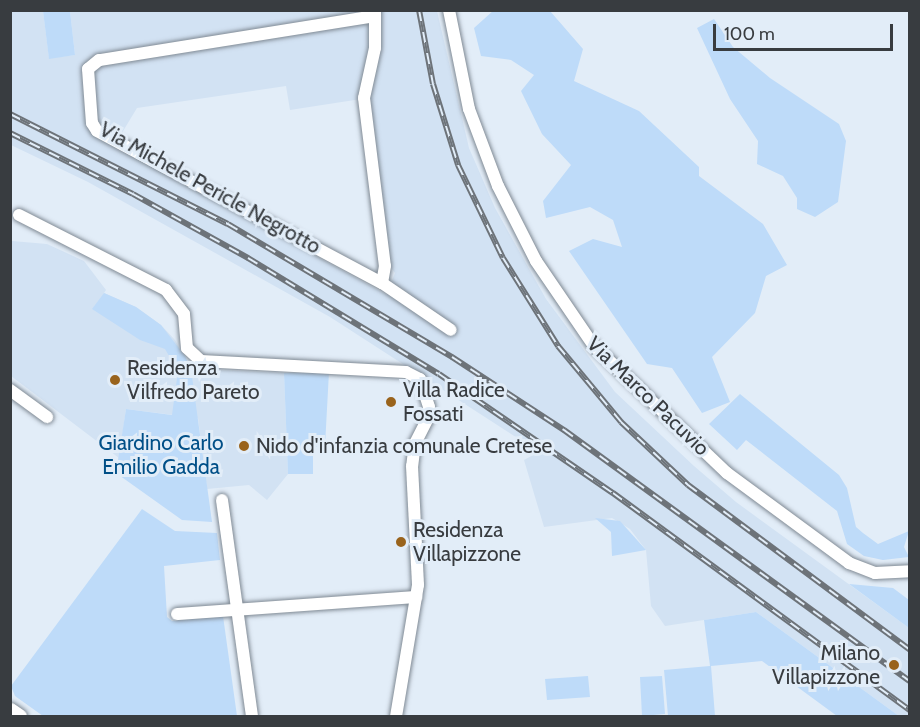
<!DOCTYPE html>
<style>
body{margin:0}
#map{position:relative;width:920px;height:727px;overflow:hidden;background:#e2edf8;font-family:Cabin,sans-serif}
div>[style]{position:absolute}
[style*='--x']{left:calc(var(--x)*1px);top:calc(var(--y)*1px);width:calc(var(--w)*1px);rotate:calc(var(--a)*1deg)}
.built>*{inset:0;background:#d2e2f3}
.green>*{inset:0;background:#bedbf9}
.roads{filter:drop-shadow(0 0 2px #808a94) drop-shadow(0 0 2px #808a94)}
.minor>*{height:12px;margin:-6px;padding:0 6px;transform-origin:6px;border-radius:6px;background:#fff}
.major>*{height:15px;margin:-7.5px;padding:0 7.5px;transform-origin:7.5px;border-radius:7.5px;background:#fff}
.rail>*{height:6px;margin-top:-3px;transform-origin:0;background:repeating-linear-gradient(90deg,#e2edf8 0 11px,#6d7379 0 22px);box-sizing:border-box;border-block:2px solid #6d7379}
.dots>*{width:16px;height:16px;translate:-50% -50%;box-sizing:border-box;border:3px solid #e2edf8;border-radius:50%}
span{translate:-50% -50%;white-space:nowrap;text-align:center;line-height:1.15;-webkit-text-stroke:6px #e2edf8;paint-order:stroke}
.street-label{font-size:21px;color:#383c40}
.poi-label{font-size:21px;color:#383c40}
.left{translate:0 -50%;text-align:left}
.right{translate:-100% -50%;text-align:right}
.park-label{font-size:21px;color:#004f87}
.frame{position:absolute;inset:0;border:12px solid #383c40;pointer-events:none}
.scale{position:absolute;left:713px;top:24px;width:180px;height:27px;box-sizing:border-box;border:3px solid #383c40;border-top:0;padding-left:8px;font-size:18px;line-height:21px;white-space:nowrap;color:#383c40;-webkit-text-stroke:4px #e2edf8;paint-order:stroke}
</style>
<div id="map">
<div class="built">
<i style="clip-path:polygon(evenodd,10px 11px,43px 11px,49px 58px,75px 55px,70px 11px,437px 11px,469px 148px,495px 208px,546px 299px,615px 392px,694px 466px,736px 502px,909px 628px,909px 716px,899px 716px,756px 612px,665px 626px,651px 606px,646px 550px,630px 529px,612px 518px,544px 527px,524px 460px,539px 452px,330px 317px,88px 182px,11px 145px,10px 11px,286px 86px,290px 110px,361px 99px,380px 252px,395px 273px,387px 295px,114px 146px,137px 108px,286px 86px)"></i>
<i style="clip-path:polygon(12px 241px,47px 244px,84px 261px,106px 290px,104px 293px,136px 307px,161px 325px,175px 340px,191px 369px,284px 373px,288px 474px,267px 500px,249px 485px,207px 489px,198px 418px,126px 409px,119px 458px,11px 376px)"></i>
</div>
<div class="green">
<i style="clip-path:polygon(494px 10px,550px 11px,583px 49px,574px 81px,639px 111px,699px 167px,699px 176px,763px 224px,787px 265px,766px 276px,755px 313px,712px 357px,730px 402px,702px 413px,672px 368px,647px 364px,569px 251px,593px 239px,622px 247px,613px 220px,590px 207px,546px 218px,543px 201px,571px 165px,542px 134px,521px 91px,534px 75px,511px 60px,481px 56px,474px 28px)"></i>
<i style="clip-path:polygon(43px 11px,70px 11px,75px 55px,49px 59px)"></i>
<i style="clip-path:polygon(714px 19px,733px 47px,770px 78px,839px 124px,846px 141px,838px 202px,815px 217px,797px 209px,797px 198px,783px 176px,757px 164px,758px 141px,730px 99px,697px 28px)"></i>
<i style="clip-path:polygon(104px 293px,136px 307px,161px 325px,185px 356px,191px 369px,212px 522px,182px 520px,116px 473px,126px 409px,172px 415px,178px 371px,165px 349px,140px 340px,92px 309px)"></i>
<i style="clip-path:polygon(329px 372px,325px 446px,313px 447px,313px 474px,288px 474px,284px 373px)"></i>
<i style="clip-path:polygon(740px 394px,839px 475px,847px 488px,856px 527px,863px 533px,878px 544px,909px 531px,904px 547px,909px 557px,883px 560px,864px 556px,847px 544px,837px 511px,746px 440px,737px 450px,709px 424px)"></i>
<i style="clip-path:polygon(142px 509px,175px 531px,217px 533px,220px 560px,164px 566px,167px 617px,172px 621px,223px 616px,237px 716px,43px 716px,15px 696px,11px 686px)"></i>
<i style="clip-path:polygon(595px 518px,620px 521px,646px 550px,612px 556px,611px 532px)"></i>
<i style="clip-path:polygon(849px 584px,893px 588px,909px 600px,909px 628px)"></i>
<i style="clip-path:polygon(756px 612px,899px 716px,837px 716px,762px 661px,711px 666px,715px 716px,668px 716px,664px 670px,710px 666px,704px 620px)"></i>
<i style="clip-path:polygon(588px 676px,590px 697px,547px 700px,545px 679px)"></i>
<i style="clip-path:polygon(662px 676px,665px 714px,642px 716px,640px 677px)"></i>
</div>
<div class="roads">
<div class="minor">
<i style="--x:375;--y:10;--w:38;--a:90"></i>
<i style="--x:375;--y:48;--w:51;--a:102.4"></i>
<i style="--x:364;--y:98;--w:169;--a:82.9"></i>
<i style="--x:385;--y:266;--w:17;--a:100"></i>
<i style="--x:449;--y:10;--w:101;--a:78.6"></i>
<i style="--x:469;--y:109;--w:82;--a:69.4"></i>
<i style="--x:498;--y:186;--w:84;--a:63.1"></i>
<i style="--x:536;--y:261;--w:103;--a:55.7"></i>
<i style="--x:594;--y:346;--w:184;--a:43.7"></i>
<i style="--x:727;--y:473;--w:152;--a:36.4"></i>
<i style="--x:849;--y:563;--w:28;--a:21"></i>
<i style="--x:875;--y:573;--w:35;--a:-3"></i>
<i style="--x:375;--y:16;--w:279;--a:170.9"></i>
<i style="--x:99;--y:60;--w:14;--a:141"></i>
<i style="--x:88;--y:69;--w:54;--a:85.8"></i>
<i style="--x:92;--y:123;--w:9;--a:58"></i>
<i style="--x:97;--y:131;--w:323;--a:28.1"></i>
<i style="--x:382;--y:283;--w:83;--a:34.3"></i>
<i style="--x:19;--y:215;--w:165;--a:27"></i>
<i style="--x:166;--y:290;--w:30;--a:53"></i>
<i style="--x:184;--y:314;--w:34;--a:85"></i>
<i style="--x:187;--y:348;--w:19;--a:43"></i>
<i style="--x:201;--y:361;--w:205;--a:3.1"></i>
<i style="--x:406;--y:372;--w:16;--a:27"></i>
<i style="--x:420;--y:379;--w:29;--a:72"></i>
<i style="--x:429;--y:407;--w:11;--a:95"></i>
<i style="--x:428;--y:418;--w:28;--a:117"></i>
<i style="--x:415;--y:443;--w:23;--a:97"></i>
<i style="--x:412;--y:466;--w:119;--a:87.1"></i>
<i style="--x:418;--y:585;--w:133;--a:99.5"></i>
<i style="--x:10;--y:390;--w:46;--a:36.1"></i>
<i style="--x:222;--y:500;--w:218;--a:82.1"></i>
<i style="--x:177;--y:614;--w:240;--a:-4.1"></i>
</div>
<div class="major">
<i style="--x:10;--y:710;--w:11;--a:34"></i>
</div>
</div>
<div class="rail">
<i style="--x:419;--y:10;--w:75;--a:79.3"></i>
<i style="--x:433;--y:84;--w:85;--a:72.8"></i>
<i style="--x:458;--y:165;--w:103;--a:64.2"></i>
<i style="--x:503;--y:258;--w:104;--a:58"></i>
<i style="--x:558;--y:346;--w:99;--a:50.3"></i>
<i style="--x:621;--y:422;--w:92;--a:43.2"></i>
<i style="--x:688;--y:485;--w:277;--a:36.6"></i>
<i style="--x:10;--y:114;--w:244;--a:26.8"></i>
<i style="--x:228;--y:224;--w:261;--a:30.7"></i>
<i style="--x:452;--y:357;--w:134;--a:33.1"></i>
<i style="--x:564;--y:430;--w:427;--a:36"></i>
<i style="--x:10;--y:133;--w:137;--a:26.4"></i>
<i style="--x:133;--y:194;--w:132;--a:29.1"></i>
<i style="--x:248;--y:258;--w:223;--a:31.3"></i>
<i style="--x:439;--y:374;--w:211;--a:34.4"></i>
<i style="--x:613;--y:493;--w:368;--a:36.2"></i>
</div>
<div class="dots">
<i style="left:115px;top:380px;background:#99631c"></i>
<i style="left:391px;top:402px;background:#99631c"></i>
<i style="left:244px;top:446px;background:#99631c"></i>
<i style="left:401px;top:542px;background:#99631c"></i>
<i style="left:894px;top:665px;background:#99631c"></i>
</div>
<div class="street-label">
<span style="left:210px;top:188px;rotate:29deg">Via Michele Pericle Negrotto</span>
<span style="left:648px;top:396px;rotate:44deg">Via Marco Pacuvio</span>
</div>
<div class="poi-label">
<span class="left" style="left:127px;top:380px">Residenza<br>Vilfredo Pareto</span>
<span class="left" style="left:403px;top:402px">Villa Radice<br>Fossati</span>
<span class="left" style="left:256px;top:446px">Nido d'infanzia comunale Cretese</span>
<span class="left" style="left:413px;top:542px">Residenza<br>Villapizzone</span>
<span class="right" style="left:880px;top:665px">Milano<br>Villapizzone</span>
</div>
<div class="park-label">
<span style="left:161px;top:455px">Giardino Carlo<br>Emilio Gadda</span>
</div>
<div class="frame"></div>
<div class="scale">100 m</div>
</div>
